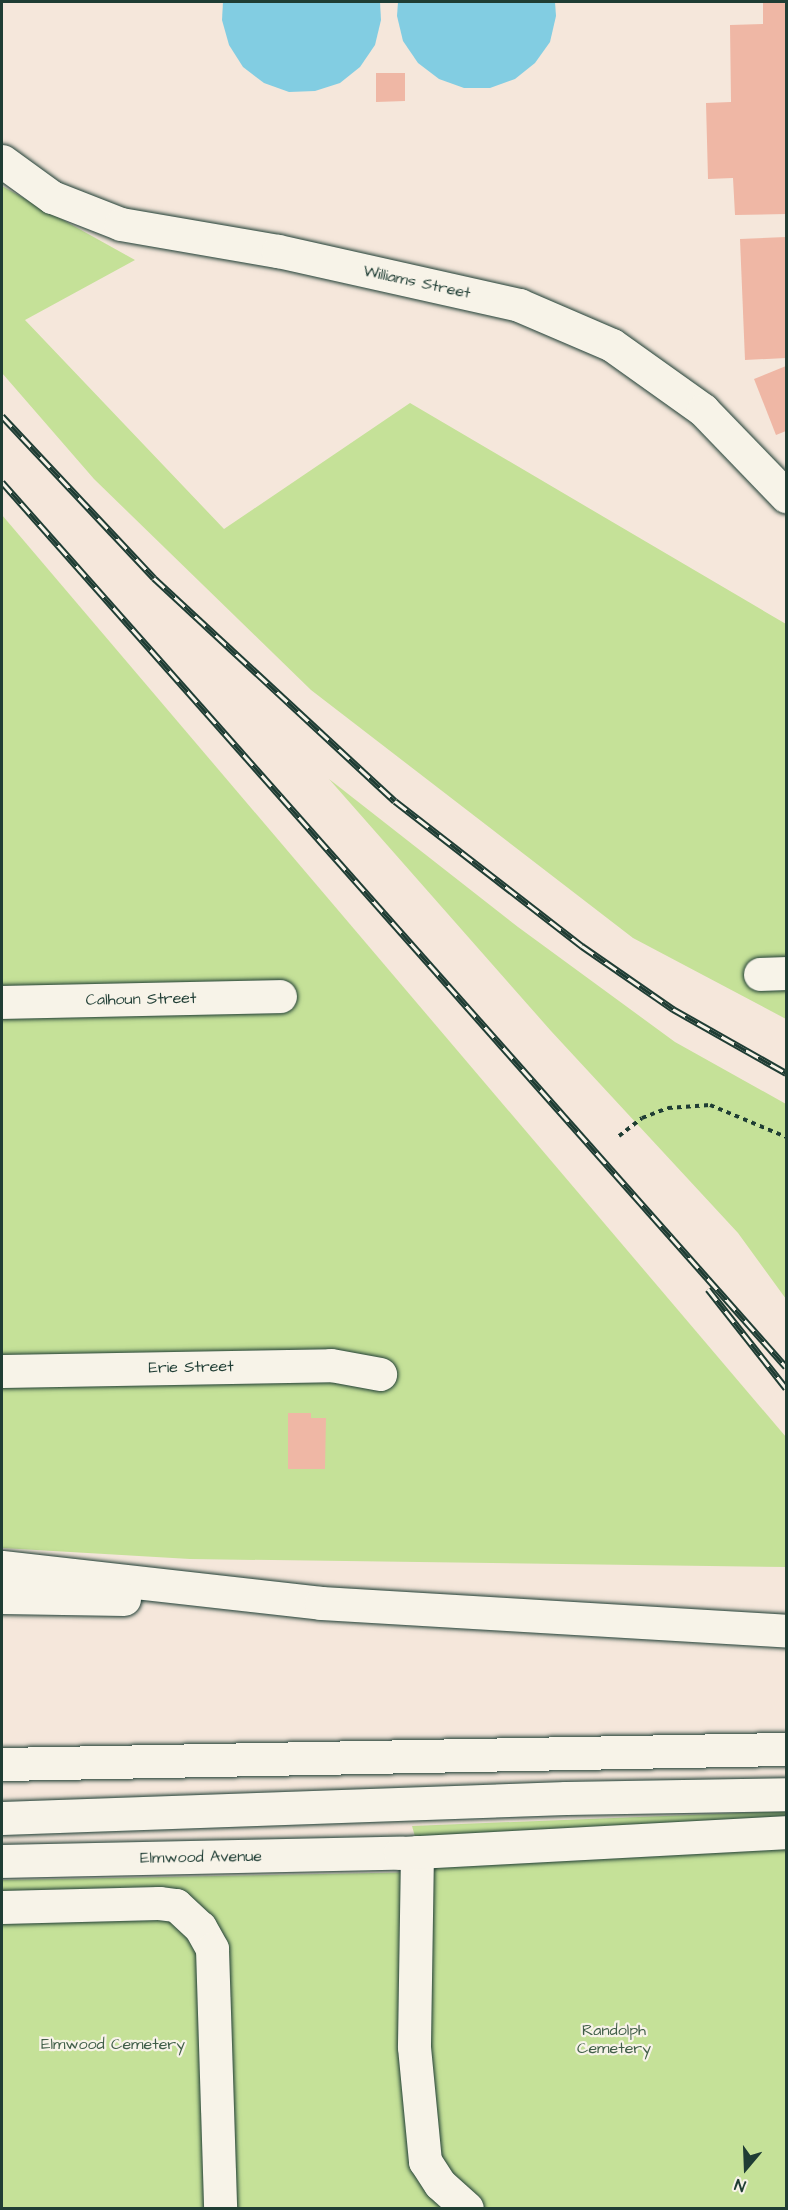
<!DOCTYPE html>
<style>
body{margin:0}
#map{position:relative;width:788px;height:2210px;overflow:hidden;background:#f5e7db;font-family:"Architects Daughter",sans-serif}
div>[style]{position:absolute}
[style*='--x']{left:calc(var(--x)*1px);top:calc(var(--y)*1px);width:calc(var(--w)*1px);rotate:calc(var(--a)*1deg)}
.green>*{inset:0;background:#c5e198}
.water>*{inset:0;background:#82cde2}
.building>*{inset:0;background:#efb7a5}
.path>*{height:4px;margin-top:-2px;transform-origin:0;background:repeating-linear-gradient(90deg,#1f3d34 0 4.5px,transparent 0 9px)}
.roads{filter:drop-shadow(0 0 2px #1f3d34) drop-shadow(0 0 2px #1f3d34)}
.minor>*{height:33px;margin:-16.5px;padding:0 16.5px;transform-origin:16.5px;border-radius:16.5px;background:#f7f3e8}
.highway>*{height:33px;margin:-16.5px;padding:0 16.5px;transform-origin:16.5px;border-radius:16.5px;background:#f7f3e8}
.rail>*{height:7px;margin-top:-3.5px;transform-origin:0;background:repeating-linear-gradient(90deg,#f7f3e8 0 14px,#1f3d34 0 28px);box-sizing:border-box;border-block:2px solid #1f3d34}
span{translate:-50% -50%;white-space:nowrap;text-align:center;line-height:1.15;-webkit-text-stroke:4.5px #f7f3e8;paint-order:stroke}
.street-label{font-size:16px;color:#1f3d34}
.park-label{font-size:16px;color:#405e48}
.frame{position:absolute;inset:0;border:3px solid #1f3d34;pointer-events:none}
.north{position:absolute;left:716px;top:2138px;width:60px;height:60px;-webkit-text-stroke:4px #f7f3e8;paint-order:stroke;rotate:199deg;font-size:16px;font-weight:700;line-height:24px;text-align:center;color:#1f3d34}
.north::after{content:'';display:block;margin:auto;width:21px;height:27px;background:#1f3d34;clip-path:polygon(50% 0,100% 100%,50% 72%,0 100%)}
</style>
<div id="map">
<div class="green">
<i style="clip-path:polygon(2px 186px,135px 260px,25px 320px,224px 529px,410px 403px,786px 624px,786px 1019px,633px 938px,311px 690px,94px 479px,2px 373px)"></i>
<i style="clip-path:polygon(2px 515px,786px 1437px,786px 1567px,190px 1559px,2px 1548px)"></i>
<i style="clip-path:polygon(329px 779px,518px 927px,675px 1042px,786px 1104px,786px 1299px,738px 1233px,551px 1031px)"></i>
<i style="clip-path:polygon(786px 1811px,786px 2208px,2px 2208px,2px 1880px,425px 1872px,412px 1826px)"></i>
</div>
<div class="water">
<i style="clip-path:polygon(223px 2px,380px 2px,381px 20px,375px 45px,360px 67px,340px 83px,315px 91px,289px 92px,264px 83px,243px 67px,229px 45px,222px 20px)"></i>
<i style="clip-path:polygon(398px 2px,555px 2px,556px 16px,550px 42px,535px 63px,515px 79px,490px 88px,464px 88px,439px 79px,418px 63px,403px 41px,397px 16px)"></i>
</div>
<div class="building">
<i style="clip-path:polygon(763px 2px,786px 2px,786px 214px,735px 215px,733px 178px,708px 179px,706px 103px,731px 102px,730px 25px,763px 24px)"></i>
<i style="clip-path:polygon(376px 73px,405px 73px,405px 101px,376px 102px)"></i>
<i style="clip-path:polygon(786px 237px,786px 358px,745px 360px,740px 239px)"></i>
<i style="clip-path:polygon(786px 366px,786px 431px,776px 435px,754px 379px)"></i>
<i style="clip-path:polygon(288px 1413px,311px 1413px,311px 1418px,326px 1418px,325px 1469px,288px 1469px)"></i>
</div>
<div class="path">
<i style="--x:619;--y:1136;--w:29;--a:-38"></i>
<i style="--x:642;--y:1118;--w:28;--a:-21"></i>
<i style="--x:668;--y:1108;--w:42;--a:-4.1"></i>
<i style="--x:710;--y:1105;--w:82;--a:22.8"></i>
</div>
<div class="roads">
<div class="minor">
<i style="--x:2;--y:161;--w:62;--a:35.8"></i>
<i style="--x:52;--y:197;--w:74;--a:21.4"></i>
<i style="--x:121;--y:224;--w:159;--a:9.8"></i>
<i style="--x:278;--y:251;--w:247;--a:12.6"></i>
<i style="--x:519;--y:305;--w:101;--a:23.3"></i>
<i style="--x:612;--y:345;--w:112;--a:35.5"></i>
<i style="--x:703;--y:410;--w:120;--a:46"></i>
<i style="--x:760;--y:974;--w:26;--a:-2"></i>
<i style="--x:2;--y:1002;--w:278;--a:-1.2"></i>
<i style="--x:2;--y:1371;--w:329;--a:-1"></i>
<i style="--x:331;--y:1365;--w:50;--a:10.4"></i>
<i style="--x:417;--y:1852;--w:195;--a:90.9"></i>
<i style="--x:414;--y:2047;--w:115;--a:84.5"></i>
<i style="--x:425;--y:2161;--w:27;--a:57"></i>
<i style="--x:440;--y:2184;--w:36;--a:42"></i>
<i style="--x:2;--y:1861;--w:398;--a:-1.2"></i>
<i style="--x:400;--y:1853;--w:387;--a:-3.1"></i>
<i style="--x:2;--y:1907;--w:157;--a:-1.5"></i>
<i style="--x:159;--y:1903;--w:17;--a:7"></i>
<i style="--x:176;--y:1905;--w:33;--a:43"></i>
<i style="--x:200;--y:1927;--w:25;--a:61"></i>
<i style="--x:212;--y:1949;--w:259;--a:88.2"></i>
</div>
<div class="highway">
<i style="--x:2;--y:1567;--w:321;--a:6.4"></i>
<i style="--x:321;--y:1603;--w:466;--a:3.4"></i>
<i style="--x:2;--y:1597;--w:122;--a:0.9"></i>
<i style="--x:2;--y:1764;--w:784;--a:-1.1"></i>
<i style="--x:2;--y:1818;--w:564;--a:-2.03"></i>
<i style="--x:566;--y:1798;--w:220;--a:-1"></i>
</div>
</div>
<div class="rail">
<i style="--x:2;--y:416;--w:222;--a:46.8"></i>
<i style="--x:154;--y:578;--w:328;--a:42.8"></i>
<i style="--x:395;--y:801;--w:237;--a:37.8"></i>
<i style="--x:582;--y:946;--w:111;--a:34.7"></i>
<i style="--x:673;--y:1009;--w:130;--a:29.5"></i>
<i style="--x:2;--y:482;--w:1182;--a:48.46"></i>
<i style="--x:708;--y:1289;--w:126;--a:51.8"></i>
</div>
<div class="street-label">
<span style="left:417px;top:282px;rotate:12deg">Williams Street</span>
<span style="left:141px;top:999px;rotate:-1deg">Calhoun Street</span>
<span style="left:191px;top:1367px;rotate:-1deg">Erie Street</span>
<span style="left:201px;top:1857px;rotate:-1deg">Elmwood Avenue</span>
</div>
<div class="park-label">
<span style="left:614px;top:2039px">Randolph<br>Cemetery</span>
<span style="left:113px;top:2044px">Elmwood Cemetery</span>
</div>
<div class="frame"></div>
<div class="north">N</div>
</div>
